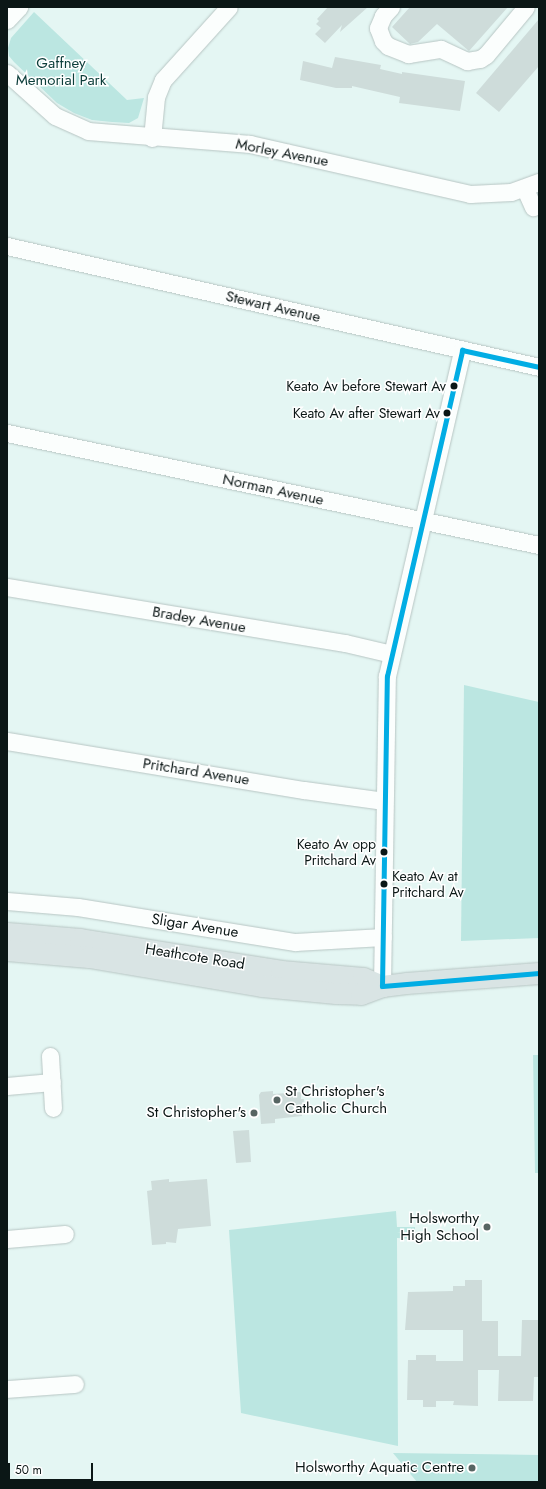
<!DOCTYPE html>
<style>
body{margin:0}
#map{position:relative;width:546px;height:1489px;overflow:hidden;background:#e4f6f3;font-family:Jost,sans-serif}
div>[style]{position:absolute}
[style*='--x']{left:calc(var(--x)*1px);top:calc(var(--y)*1px);width:calc(var(--w)*1px);rotate:calc(var(--a)*1deg)}
.green>*{inset:0;background:#bbe6e1}
.building>*{inset:0;background:#cedcda}
.roads{filter:drop-shadow(0 0 1px #b7c5c3) drop-shadow(0 0 1px #b7c5c3)}
.minor>*{height:17px;margin:-8.5px;padding:0 8.5px;transform-origin:8.5px;border-radius:8.5px;background:#fbfefd}
.major>*{height:21px;margin:-10.5px;padding:0 10.5px;transform-origin:10.5px;border-radius:10.5px;background:#d9e4e4}
.bus-1>*{height:5px;margin:-2.5px;padding:0 2.5px;transform-origin:2.5px;border-radius:2.5px;background:#01ade4}
.dots>*{width:11px;height:11px;translate:-50% -50%;box-sizing:border-box;border:2px solid #fff;border-radius:50%}
span{translate:-50% -50%;white-space:nowrap;text-align:center;line-height:1.15;-webkit-text-stroke:3px #fff;paint-order:stroke}
.bus-label{font-size:14px;color:#0b1716}
.right{translate:-100% -50%;text-align:right}
.left{translate:0 -50%;text-align:left}
.park-label{font-size:15px;color:#0c3e3a}
.street-label{font-size:15px;color:#0b1716}
.poi-label{font-size:15px;color:#0b1716}
.frame{position:absolute;inset:0;border:8px solid #0b1716;pointer-events:none}
.scale{position:absolute;left:8px;top:1463px;width:85px;height:18px;box-sizing:border-box;border:2px solid #0b1716;border-top:0;padding-left:5px;font-size:12px;line-height:14px;white-space:nowrap;color:#0b1716;-webkit-text-stroke:3px #fff;paint-order:stroke}
</style>
<div id="map">
<div class="green">
<i style="clip-path:polygon(34px 12px,127px 100px,144px 98px,138px 118px,129px 123px,112px 122px,92px 120px,74px 113px,57px 103px,14px 62px,9px 56px,8px 48px,11px 38px)"></i>
<i style="clip-path:polygon(464px 685px,539px 702px,539px 938px,461px 941px)"></i>
<i style="clip-path:polygon(533px 1055px,539px 1055px,539px 1173px,535px 1173px)"></i>
<i style="clip-path:polygon(396px 1211px,397px 1227px,415px 1227px,415px 1232px,397px 1232px,415px 1234px,415px 1239px,397px 1238px,398px 1446px,241px 1413px,229px 1230px)"></i>
<i style="clip-path:polygon(393px 1453px,539px 1455px,539px 1482px,417px 1482px)"></i>
</div>
<div class="building">
<i style="clip-path:polygon(328px 7px,368px 7px,340px 32px,342px 25px,325px 43px,315px 34px,321px 28px,316px 24px,319px 21px,317px 19px)"></i>
<i style="clip-path:polygon(410px 7px,508px 7px,469px 51px,437px 24px,418px 42px,410px 44px,392px 27px)"></i>
<i style="clip-path:polygon(539px 19px,539px 66px,499px 112px,476px 93px)"></i>
<i style="clip-path:polygon(335px 57px,381px 65px,380px 69px,402px 74px,402px 72px,465px 81px,460px 111px,399px 103px,400px 97px,352px 86px,352px 88px,336px 88px,300px 80px,303px 61px,332px 68px)"></i>
<i style="clip-path:polygon(273px 1091px,273px 1094px,301px 1092px,301px 1099px,304px 1099px,302px 1116px,275px 1119px,275px 1123px,261px 1124px,259px 1095px,261px 1092px)"></i>
<i style="clip-path:polygon(249px 1130px,251px 1162px,236px 1163px,233px 1131px)"></i>
<i style="clip-path:polygon(169px 1179px,169px 1182px,207px 1179px,211px 1226px,178px 1229px,176px 1243px,166px 1242px,166px 1244px,152px 1245px,147px 1191px,152px 1190px,151px 1181px)"></i>
<i style="clip-path:polygon(465px 1280px,482px 1280px,482px 1321px,498px 1321px,498px 1356px,521px 1356px,522px 1320px,539px 1320px,539px 1377px,534px 1377px,533px 1401px,498px 1401px,499px 1370px,478px 1370px,478px 1406px,453px 1405px,454px 1401px,436px 1401px,436px 1407px,423px 1407px,423px 1400px,407px 1400px,408px 1360px,416px 1360px,416px 1355px,436px 1355px,436px 1361px,463px 1361px,463px 1330px,405px 1330px,408px 1292px,453px 1291px,453px 1286px,465px 1286px)"></i>
</div>
<div class="roads">
<div class="minor">
<i style="--x:391;--y:7;--w:12;--a:132"></i>
<i style="--x:383;--y:16;--w:13;--a:113"></i>
<i style="--x:378;--y:28;--w:14;--a:69"></i>
<i style="--x:383;--y:41;--w:7;--a:45"></i>
<i style="--x:388;--y:46;--w:22;--a:22"></i>
<i style="--x:408;--y:54;--w:33;--a:-9"></i>
<i style="--x:441;--y:49;--w:29;--a:25"></i>
<i style="--x:467;--y:61;--w:13;--a:-9"></i>
<i style="--x:480;--y:59;--w:7;--a:-34"></i>
<i style="--x:486;--y:55;--w:62;--a:-50.2"></i>
<i style="--x:7;--y:20;--w:18;--a:-47"></i>
<i style="--x:7;--y:73;--w:64;--a:41.9"></i>
<i style="--x:55;--y:116;--w:36;--a:24"></i>
<i style="--x:88;--y:131;--w:163;--a:4.6"></i>
<i style="--x:250;--y:144;--w:226;--a:12.8"></i>
<i style="--x:470;--y:194;--w:41;--a:-2.8"></i>
<i style="--x:511;--y:192;--w:30;--a:-20"></i>
<i style="--x:152;--y:138;--w:41;--a:-84.4"></i>
<i style="--x:156;--y:97;--w:18;--a:-68"></i>
<i style="--x:163;--y:80;--w:98;--a:-47.9"></i>
<i style="--x:525;--y:189;--w:20;--a:66"></i>
<i style="--x:7;--y:246;--w:546;--a:12.81"></i>
<i style="--x:7;--y:433;--w:544;--a:11.89"></i>
<i style="--x:7;--y:587;--w:343;--a:9.4"></i>
<i style="--x:345;--y:643;--w:48;--a:13.2"></i>
<i style="--x:7;--y:741;--w:301;--a:9.4"></i>
<i style="--x:304;--y:790;--w:81;--a:7.8"></i>
<i style="--x:7;--y:901;--w:71;--a:4.8"></i>
<i style="--x:78;--y:907;--w:220;--a:9.2"></i>
<i style="--x:295;--y:942;--w:88;--a:-3.3"></i>
<i style="--x:382;--y:986;--w:310;--a:-89.1"></i>
<i style="--x:387;--y:676;--w:335;--a:-77"></i>
<i style="--x:50;--y:1056;--w:52;--a:86.7"></i>
<i style="--x:7;--y:1086;--w:45;--a:-5.1"></i>
<i style="--x:7;--y:1239;--w:58;--a:-4.9"></i>
<i style="--x:7;--y:1389;--w:68;--a:-4.2"></i>
</div>
<div class="major">
<i style="--x:7;--y:933;--w:73;--a:4.7"></i>
<i style="--x:80;--y:939;--w:204;--a:9"></i>
<i style="--x:281;--y:971;--w:82;--a:4.9"></i>
<i style="--x:363;--y:978;--w:21;--a:23"></i>
<i style="--x:7;--y:950;--w:82;--a:4.9"></i>
<i style="--x:89;--y:957;--w:175;--a:9.5"></i>
<i style="--x:262;--y:986;--w:74;--a:5.4"></i>
<i style="--x:336;--y:993;--w:25;--a:2"></i>
<i style="--x:361;--y:994;--w:22;--a:-21"></i>
<i style="--x:382;--y:986;--w:24;--a:-7"></i>
<i style="--x:406;--y:983;--w:133;--a:-4.3"></i>
</div>
</div>
<div class="bus-1">
<i style="--x:462;--y:350;--w:79;--a:12.4"></i>
<i style="--x:382;--y:986;--w:310;--a:-89.1"></i>
<i style="--x:387;--y:676;--w:335;--a:-77"></i>
<i style="--x:382;--y:986;--w:158;--a:-4.7"></i>
</div>
<div class="dots">
<i style="left:454px;top:386px;background:#0b1716"></i>
<i style="left:447px;top:413px;background:#0b1716"></i>
<i style="left:384px;top:852px;background:#0b1716"></i>
<i style="left:384px;top:884px;background:#0b1716"></i>
<i style="left:277px;top:1100px;background:#576563"></i>
<i style="left:254px;top:1113px;background:#576563"></i>
<i style="left:487px;top:1227px;background:#576563"></i>
<i style="left:472px;top:1468px;background:#576563"></i>
</div>
<div class="bus-label">
<span class="right" style="left:446px;top:386px">Keato Av before Stewart Av</span>
<span class="right" style="left:440px;top:413px">Keato Av after Stewart Av</span>
<span class="right" style="left:376px;top:852px">Keato Av opp<br>Pritchard Av</span>
<span class="left" style="left:392px;top:884px">Keato Av at<br>Pritchard Av</span>
</div>
<div class="park-label">
<span style="left:61px;top:72px">Gaffney<br>Memorial Park</span>
</div>
<div class="street-label">
<span style="left:282px;top:153px;rotate:11deg">Morley Avenue</span>
<span style="left:273px;top:307px;rotate:13deg">Stewart Avenue</span>
<span style="left:273px;top:490px;rotate:12deg">Norman Avenue</span>
<span style="left:199px;top:620px;rotate:10deg">Bradey Avenue</span>
<span style="left:196px;top:772px;rotate:9deg">Pritchard Avenue</span>
<span style="left:195px;top:926px;rotate:9deg">Sligar Avenue</span>
<span style="left:195px;top:957px;rotate:9deg">Heathcote Road</span>
</div>
<div class="poi-label">
<span class="left" style="left:285px;top:1100px">St Christopher's<br>Catholic Church</span>
<span class="right" style="left:246px;top:1113px">St Christopher's</span>
<span class="right" style="left:479px;top:1227px">Holsworthy<br>High School</span>
<span class="right" style="left:464px;top:1468px">Holsworthy Aquatic Centre</span>
</div>
<div class="frame"></div>
<div class="scale">50 m</div>
</div>
